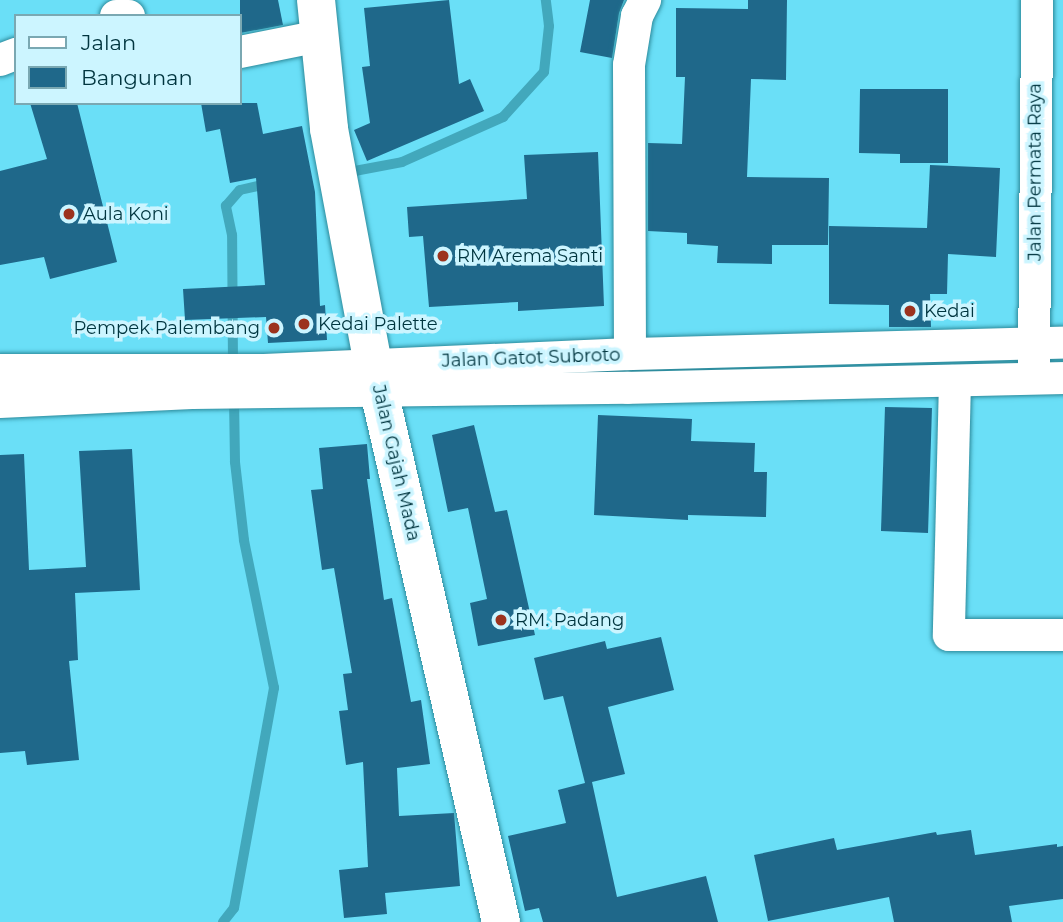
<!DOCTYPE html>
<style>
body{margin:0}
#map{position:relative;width:1063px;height:922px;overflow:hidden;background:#6adff7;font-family:Montserrat,sans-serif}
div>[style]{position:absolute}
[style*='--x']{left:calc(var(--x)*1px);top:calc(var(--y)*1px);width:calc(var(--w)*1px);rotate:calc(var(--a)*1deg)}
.stream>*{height:10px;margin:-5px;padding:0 5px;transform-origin:5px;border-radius:5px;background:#42a8bc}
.building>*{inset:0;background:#1f688a}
.roads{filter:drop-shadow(0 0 2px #2d8a9b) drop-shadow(0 0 2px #2d8a9b)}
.minor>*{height:32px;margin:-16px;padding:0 16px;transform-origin:16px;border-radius:16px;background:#fff}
.major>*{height:38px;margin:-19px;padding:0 19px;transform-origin:19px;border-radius:19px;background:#fff}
.dots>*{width:19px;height:19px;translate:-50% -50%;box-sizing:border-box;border:4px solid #ccf5ff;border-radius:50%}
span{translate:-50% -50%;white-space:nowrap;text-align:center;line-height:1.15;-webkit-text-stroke:7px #ccf5ff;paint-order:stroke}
.street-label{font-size:18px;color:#00353f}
.poi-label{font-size:18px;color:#00353f}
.left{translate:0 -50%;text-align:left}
.right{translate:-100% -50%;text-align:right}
.legend{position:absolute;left:14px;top:14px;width:228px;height:91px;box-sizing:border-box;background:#ccf5ff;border:2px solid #7aa8b2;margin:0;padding:9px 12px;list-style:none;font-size:21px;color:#00353f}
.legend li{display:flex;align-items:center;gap:14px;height:35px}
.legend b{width:35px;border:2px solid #7aa8b2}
</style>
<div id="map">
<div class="stream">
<i style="--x:344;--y:173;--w:59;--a:-10.7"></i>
<i style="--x:402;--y:162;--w:111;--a:-24"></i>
<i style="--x:503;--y:117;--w:61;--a:-47.7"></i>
<i style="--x:544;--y:72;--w:46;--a:-83.8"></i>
<i style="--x:549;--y:26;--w:26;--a:-97"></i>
<i style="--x:233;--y:365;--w:130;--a:-90.4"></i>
<i style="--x:232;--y:235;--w:30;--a:-102"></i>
<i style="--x:226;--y:206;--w:21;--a:-49"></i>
<i style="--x:240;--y:190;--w:28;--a:-13"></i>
<i style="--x:223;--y:922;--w:18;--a:-52"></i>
<i style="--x:234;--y:908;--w:224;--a:-79.7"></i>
<i style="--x:274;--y:688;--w:151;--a:-101.5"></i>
<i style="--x:244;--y:540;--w:79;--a:-96.6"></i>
<i style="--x:235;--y:462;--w:64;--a:-90.9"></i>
</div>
<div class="building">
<i style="clip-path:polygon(240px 0,278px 0,283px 25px,240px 33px)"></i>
<i style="clip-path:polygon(449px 0,459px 84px,470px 79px,484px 111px,367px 161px,354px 130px,370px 123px,362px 67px,370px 66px,364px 8px)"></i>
<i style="clip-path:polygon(590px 0,624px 0,619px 13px,612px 58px,580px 52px)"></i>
<i style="clip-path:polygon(748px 0,787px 0,786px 80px,751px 79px,747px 177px,829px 178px,828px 245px,772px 245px,772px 264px,717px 263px,718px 246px,687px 244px,687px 233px,648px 231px,648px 143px,682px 144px,685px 77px,676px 77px,676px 8px,748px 9px)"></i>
<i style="clip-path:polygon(860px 89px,948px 89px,948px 163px,900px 163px,900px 154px,859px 153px)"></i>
<i style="clip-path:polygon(30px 103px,77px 103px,117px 262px,50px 279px,44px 257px,0 265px,0 171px,47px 159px)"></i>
<i style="clip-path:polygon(201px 103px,257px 103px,263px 134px,302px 126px,315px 192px,320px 306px,325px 305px,327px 340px,268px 343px,266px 317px,185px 320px,183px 289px,265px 285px,256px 178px,230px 183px,220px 129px,206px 132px)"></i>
<i style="clip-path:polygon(598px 152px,604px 306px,518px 311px,518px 302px,429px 307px,423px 236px,409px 237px,407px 207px,527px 199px,524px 155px)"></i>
<i style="clip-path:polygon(930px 165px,1000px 168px,996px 257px,948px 254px,947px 294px,930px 294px,931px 327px,889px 327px,889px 305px,829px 304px,829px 226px,927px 228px)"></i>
<i style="clip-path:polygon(885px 407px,932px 408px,928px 533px,881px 531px)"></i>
<i style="clip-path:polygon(598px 415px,692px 419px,691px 441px,755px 443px,754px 472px,767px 472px,766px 517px,688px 515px,688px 520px,594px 515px)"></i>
<i style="clip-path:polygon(474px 425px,495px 512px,507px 510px,535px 635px,478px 646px,470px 603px,487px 599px,468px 508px,448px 512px,432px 435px)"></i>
<i style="clip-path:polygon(367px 444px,370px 479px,367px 479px,384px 600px,392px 598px,411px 702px,421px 700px,430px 764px,397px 768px,399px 816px,454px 813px,460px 886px,385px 893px,387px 914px,344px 918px,339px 870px,368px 867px,363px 762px,346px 765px,339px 711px,348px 710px,343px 674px,352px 673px,334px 568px,322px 570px,311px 490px,323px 489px,319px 448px)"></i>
<i style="clip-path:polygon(132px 449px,140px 590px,75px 593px,78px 660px,69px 661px,79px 760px,27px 765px,25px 751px,0 753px,0 455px,24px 454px,29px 570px,86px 567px,79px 451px)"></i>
<i style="clip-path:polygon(661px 637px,674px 690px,608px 707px,625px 774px,592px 782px,617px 897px,706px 876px,718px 922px,543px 922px,539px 908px,525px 911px,508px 836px,566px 823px,558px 790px,585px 783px,563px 696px,544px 700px,534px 658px,605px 641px,607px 649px)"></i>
<i style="clip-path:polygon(971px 830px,975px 855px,1057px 844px,1057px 847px,1063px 846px,1063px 899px,1009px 906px,1012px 922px,894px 922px,889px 897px,768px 921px,754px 855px,834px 838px,837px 850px,936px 832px,937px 835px)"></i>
</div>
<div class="roads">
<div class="minor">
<i style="--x:116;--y:16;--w:13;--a:0"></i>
<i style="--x:240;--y:52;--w:82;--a:-11.3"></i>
<i style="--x:0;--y:60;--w:17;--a:-21"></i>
<i style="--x:630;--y:354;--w:289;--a:-90.2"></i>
<i style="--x:629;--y:65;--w:50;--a:-80.7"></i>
<i style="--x:637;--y:16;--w:18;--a:-63"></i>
<i style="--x:1034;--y:366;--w:366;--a:-89.5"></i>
<i style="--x:0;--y:370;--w:264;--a:0"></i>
<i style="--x:264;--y:370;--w:366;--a:-2.5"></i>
<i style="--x:630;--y:354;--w:433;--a:-1.5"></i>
<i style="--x:955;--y:381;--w:254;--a:91.4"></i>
<i style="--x:949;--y:635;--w:114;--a:0"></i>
<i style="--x:0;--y:402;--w:192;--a:-2.7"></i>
<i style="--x:192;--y:393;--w:436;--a:-0.7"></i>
<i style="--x:628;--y:388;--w:435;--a:-1.3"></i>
</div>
<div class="major">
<i style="--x:316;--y:0;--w:130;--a:84.2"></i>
<i style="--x:329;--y:129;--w:240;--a:79.4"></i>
<i style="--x:373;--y:365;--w:572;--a:77.06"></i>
</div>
</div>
<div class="dots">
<i style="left:69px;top:214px;background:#9c331e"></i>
<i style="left:443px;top:256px;background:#9c331e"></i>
<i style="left:910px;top:311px;background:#9c331e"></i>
<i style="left:304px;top:324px;background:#9c331e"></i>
<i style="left:274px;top:328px;background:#9c331e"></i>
<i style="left:501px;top:620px;background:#9c331e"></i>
</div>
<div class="street-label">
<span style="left:1035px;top:172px;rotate:-90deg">Jalan Permata Raya</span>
<span style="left:531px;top:358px;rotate:-2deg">Jalan Gatot Subroto</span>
<span style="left:396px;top:463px;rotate:77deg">Jalan Gajah Mada</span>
</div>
<div class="poi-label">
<span class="left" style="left:83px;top:214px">Aula Koni</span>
<span class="left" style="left:457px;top:256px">RM Arema Santi</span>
<span class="left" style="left:924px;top:311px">Kedai</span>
<span class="left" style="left:318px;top:324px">Kedai Palette</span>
<span class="right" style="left:260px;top:328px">Pempek Palembang</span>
<span class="left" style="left:515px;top:620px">RM. Padang</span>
</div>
<ul class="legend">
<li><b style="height:9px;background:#fff"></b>Jalan</li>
<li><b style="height:19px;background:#1f688a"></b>Bangunan</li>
</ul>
</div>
